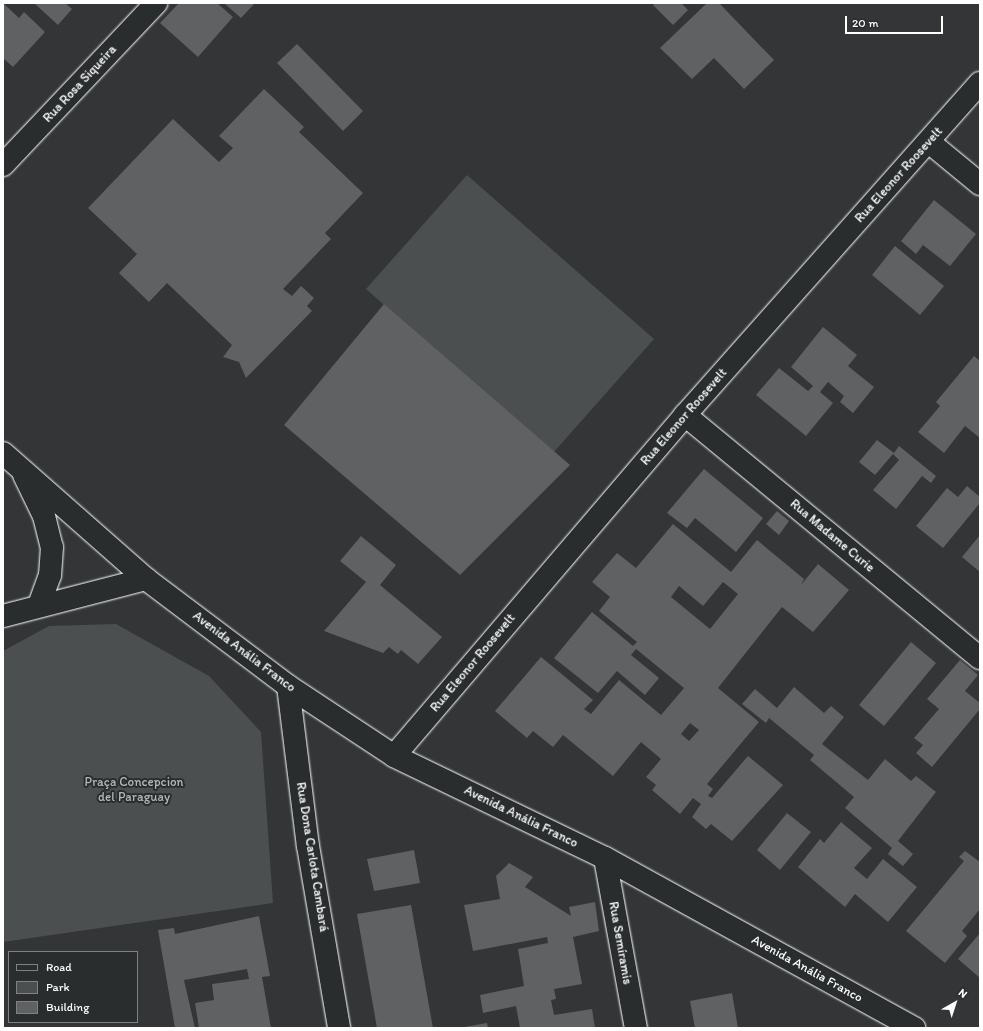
<!DOCTYPE html>
<meta charset="utf-8">
<style>
body{margin:0}
#map{position:relative;width:983px;height:1031px;overflow:hidden;background:#333536;font-family:Itim,sans-serif}
div>[style]{position:absolute}
[style*='--x']{left:calc(var(--x)*1px);top:calc(var(--y)*1px);width:calc(var(--w)*1px);rotate:calc(var(--a)*1deg)}
.green>*{inset:0;background:#4c4f50}
.building>*{inset:0;background:#5f6162}
.roads{filter:drop-shadow(0 0 1px #fff) drop-shadow(0 0 1px #fff)}
.minor>*{height:22px;margin:-11px;padding:0 11px;transform-origin:11px;border-radius:11px;background:#2a2d2e}
span{translate:-50% -50%;white-space:nowrap;text-align:center;line-height:1.15;-webkit-text-stroke:4px #2a2d2e;paint-order:stroke}
.street-label{font-size:13px;color:#fff}
.park-label{font-size:13px;color:#b7b9b9}
.frame{position:absolute;inset:0;border:4px solid #fff;pointer-events:none}
.legend{position:absolute;left:8px;top:951px;width:130px;height:72px;box-sizing:border-box;background:#2a2d2e;border:1px solid #7f8182;margin:0;padding:5px 7px;list-style:none;font-size:12px;color:#fff}
.legend li{display:flex;align-items:center;gap:8px;height:20px}
.legend b{width:20px;border:1px solid #7f8182}
.north{position:absolute;left:935px;top:983px;width:40px;height:40px;-webkit-text-stroke:3px #2a2d2e;paint-order:stroke;rotate:39deg;font-size:11px;font-weight:700;line-height:16px;text-align:center;color:#fff}
.north::after{content:'';display:block;margin:auto;width:14px;height:18px;background:#fff;clip-path:polygon(50% 0,100% 100%,50% 72%,0 100%)}
.scale{position:absolute;left:845px;top:16px;width:98px;height:18px;box-sizing:border-box;border:2px solid #fff;border-top:0;padding-left:5px;font-size:12px;line-height:14px;white-space:nowrap;color:#fff;-webkit-text-stroke:3px #2a2d2e;paint-order:stroke}
</style>
<div id="map">
<div class="green">
<i style="clip-path:polygon(467px 175px,654px 339px,553px 453px,366px 289px)"></i>
<i style="clip-path:polygon(116px 624px,209px 676px,261px 732px,273px 903px,3px 942px,3px 651px,49px 626px)"></i>
</div>
<div class="building">
<i style="clip-path:polygon(3px 3px,19px 18px,24px 12px,45px 32px,13px 67px,3px 58px)"></i>
<i style="clip-path:polygon(34px 3px,65px 3px,72px 9px,58px 25px)"></i>
<i style="clip-path:polygon(179px 3px,217px 3px,233px 17px,198px 57px,160px 23px)"></i>
<i style="clip-path:polygon(224px 3px,255px 3px,241px 18px)"></i>
<i style="clip-path:polygon(655px 3px,681px 3px,688px 10px,673px 25px,653px 5px)"></i>
<i style="clip-path:polygon(707px 3px,719px 3px,774px 60px,744px 89px,714px 58px,692px 79px,660px 48px)"></i>
<i style="clip-path:polygon(297px 44px,363px 111px,343px 131px,277px 63px)"></i>
<i style="clip-path:polygon(264px 89px,304px 127px,299px 132px,363px 193px,325px 233px,331px 239px,283px 289px,292px 296px,301px 286px,314px 298px,307px 306px,312px 311px,246px 378px,239px 362px,223px 357px,232px 345px,167px 283px,149px 302px,119px 273px,137px 254px,88px 208px,173px 119px,219px 162px,233px 148px,219px 136px)"></i>
<i style="clip-path:polygon(934px 200px,976px 234px,950px 266px,923px 245px,916px 254px,901px 241px)"></i>
<i style="clip-path:polygon(895px 246px,944px 286px,920px 315px,872px 275px)"></i>
<i style="clip-path:polygon(384px 304px,570px 465px,460px 575px,284px 425px)"></i>
<i style="clip-path:polygon(823px 327px,857px 355px,848px 366px,874px 387px,853px 413px,840px 402px,844px 396px,828px 382px,820px 392px,833px 403px,806px 436px,756px 395px,779px 368px,808px 391px,813px 386px,791px 367px)"></i>
<i style="clip-path:polygon(974px 356px,980px 361px,980px 438px,965px 426px,944px 453px,918px 432px,940px 406px,936px 402px)"></i>
<i style="clip-path:polygon(877px 440px,894px 453px,899px 446px,936px 476px,931px 483px,922px 476px,896px 509px,873px 490px,899px 460px,893px 454px,875px 475px,859px 462px)"></i>
<i style="clip-path:polygon(704px 469px,763px 518px,736px 552px,695px 518px,687px 528px,667px 513px)"></i>
<i style="clip-path:polygon(967px 486px,980px 497px,980px 503px,943px 548px,916px 526px,947px 488px,958px 497px)"></i>
<i style="clip-path:polygon(777px 511px,789px 521px,779px 535px,766px 524px)"></i>
<i style="clip-path:polygon(evenodd,673px 524px,731px 572px,757px 540px,804px 579px,801px 585px,818px 564px,849px 590px,813px 632px,782px 607px,718px 688px,759px 722px,707px 784px,713px 789px,708px 796px,712px 798px,748px 756px,783px 785px,732px 841px,711px 824px,706px 829px,692px 817px,701px 804px,693px 798px,680px 814px,652px 790px,656px 785px,646px 777px,661px 759px,641px 742px,613px 776px,563px 735px,553px 747px,533px 731px,527px 738px,495px 711px,541px 657px,593px 700px,584px 709px,591px 714px,619px 680px,661px 715px,684px 688px,636px 649px,631px 655px,659px 678px,645px 695px,617px 671px,598px 693px,554px 658px,592px 612px,633px 646px,637px 642px,599px 611px,610px 597px,592px 582px,617px 553px,636px 568px,673px 524px,723px 582px,738px 594px,710px 629px,671px 597px,679px 586px,703px 606px,723px 582px,673px 524px,690px 723px,699px 730px,689px 741px,681px 734px,690px 723px)"></i>
<i style="clip-path:polygon(980px 535px,980px 572px,962px 557px)"></i>
<i style="clip-path:polygon(361px 536px,396px 565px,380px 585px,442px 637px,418px 664px,401px 650px,398px 654px,389px 647px,383px 653px,324px 631px,366px 582px,340px 561px)"></i>
<i style="clip-path:polygon(911px 642px,936px 663px,884px 726px,859px 705px)"></i>
<i style="clip-path:polygon(960px 660px,978px 675px,965px 691px,980px 703px,980px 709px,932px 767px,916px 753px,923px 745px,914px 738px,939px 709px,927px 699px)"></i>
<i style="clip-path:polygon(794px 687px,824px 713px,831px 706px,844px 717px,822px 744px,868px 780px,885px 759px,911px 781px,916px 776px,936px 792px,898px 841px,913px 854px,903px 866px,888px 854px,892px 848px,845px 808px,854px 797px,810px 760px,814px 755px,769px 718px,766px 723px,742px 704px,755px 689px,777px 708px)"></i>
<i style="clip-path:polygon(787px 813px,811px 832px,780px 870px,757px 850px)"></i>
<i style="clip-path:polygon(841px 822px,872px 848px,854px 868px,867px 879px,883px 859px,917px 887px,888px 922px,855px 894px,845px 907px,798px 867px,820px 839px,824px 843px)"></i>
<i style="clip-path:polygon(414px 850px,420px 883px,374px 891px,367px 859px)"></i>
<i style="clip-path:polygon(965px 851px,980px 862px,980px 909px,962px 931px,967px 936px,945px 963px,906px 931px,964px 861px,959px 857px)"></i>
<i style="clip-path:polygon(509px 863px,533px 877px,525px 887px,571px 916px,569px 907px,595px 902px,599px 931px,573px 937px,582px 984px,554px 989px,556px 999px,551px 1000px,554px 1015px,592px 1009px,595px 1028px,520px 1028px,516px 1006px,483px 1013px,480px 995px,524px 986px,518px 949px,548px 943px,547px 937px,473px 951px,464px 905px,500px 899px,496px 876px)"></i>
<i style="clip-path:polygon(411px 905px,433px 1028px,377px 1028px,357px 914px)"></i>
<i style="clip-path:polygon(259px 916px,270px 976px,262px 977px,271px 1028px,199px 1028px,195px 1003px,214px 1000px,212px 984px,249px 979px,247px 969px,184px 980px,195px 1028px,175px 1028px,158px 930px,174px 928px,175px 934px)"></i>
<i style="clip-path:polygon(980px 933px,980px 978px,958px 959px)"></i>
<i style="clip-path:polygon(732px 993px,738px 1028px,695px 1028px,690px 1001px)"></i>
<i style="clip-path:polygon(487px 1023px,488px 1028px,464px 1028px,464px 1027px)"></i>
</div>
<div class="roads">
<div class="minor">
<i style="--x:929;--y:142;--w:66;--a:39.5"></i>
<i style="--x:3;--y:165;--w:223;--a:-46.6"></i>
<i style="--x:685;--y:415;--w:382;--a:39.5"></i>
<i style="--x:3;--y:453;--w:191;--a:41.4"></i>
<i style="--x:146;--y:579;--w:178;--a:37"></i>
<i style="--x:288;--y:686;--w:127;--a:33.4"></i>
<i style="--x:394;--y:756;--w:234;--a:25.8"></i>
<i style="--x:605;--y:858;--w:353;--a:28.8"></i>
<i style="--x:24;--y:475;--w:46;--a:64"></i>
<i style="--x:44;--y:516;--w:32;--a:76"></i>
<i style="--x:52;--y:547;--w:28;--a:94"></i>
<i style="--x:50;--y:575;--w:33;--a:110"></i>
<i style="--x:3;--y:616;--w:148;--a:-14.5"></i>
<i style="--x:288;--y:686;--w:161;--a:82.9"></i>
<i style="--x:308;--y:846;--w:185;--a:80.3"></i>
<i style="--x:394;--y:756;--w:448;--a:-49.5"></i>
<i style="--x:685;--y:415;--w:444;--a:-48.4"></i>
<i style="--x:605;--y:858;--w:173;--a:79.7"></i>
</div>
</div>
<div class="street-label">
<span style="left:80px;top:84px;rotate:-47deg">Rua Rosa Siqueira</span>
<span style="left:899px;top:175px;rotate:-48deg">Rua Eleonor Roosevelt</span>
<span style="left:684px;top:417px;rotate:-49deg">Rua Eleonor Roosevelt</span>
<span style="left:832px;top:536px;rotate:40deg">Rua Madame Curie</span>
<span style="left:244px;top:652px;rotate:37deg">Avenida Anália Franco</span>
<span style="left:473px;top:663px;rotate:-50deg">Rua Eleonor Roosevelt</span>
<span style="left:521px;top:817px;rotate:26deg">Avenida Anália Franco</span>
<span style="left:312px;top:857px;rotate:81deg">Rua Dona Carlota Cambará</span>
<span style="left:620px;top:943px;rotate:80deg">Rua Semíramis</span>
<span style="left:807px;top:969px;rotate:29deg">Avenida Anália Franco</span>
</div>
<div class="park-label">
<span style="left:134px;top:790px">Praça Concepcion<br>del Paraguay</span>
</div>
<div class="frame"></div>
<ul class="legend">
<li><b style="height:5px;background:#2a2d2e"></b>Road</li>
<li><b style="height:11px;background:#4c4f50"></b>Park</li>
<li><b style="height:11px;background:#5f6162"></b>Building</li>
</ul>
<div class="north">N</div>
<div class="scale">20 m</div>
</div>
